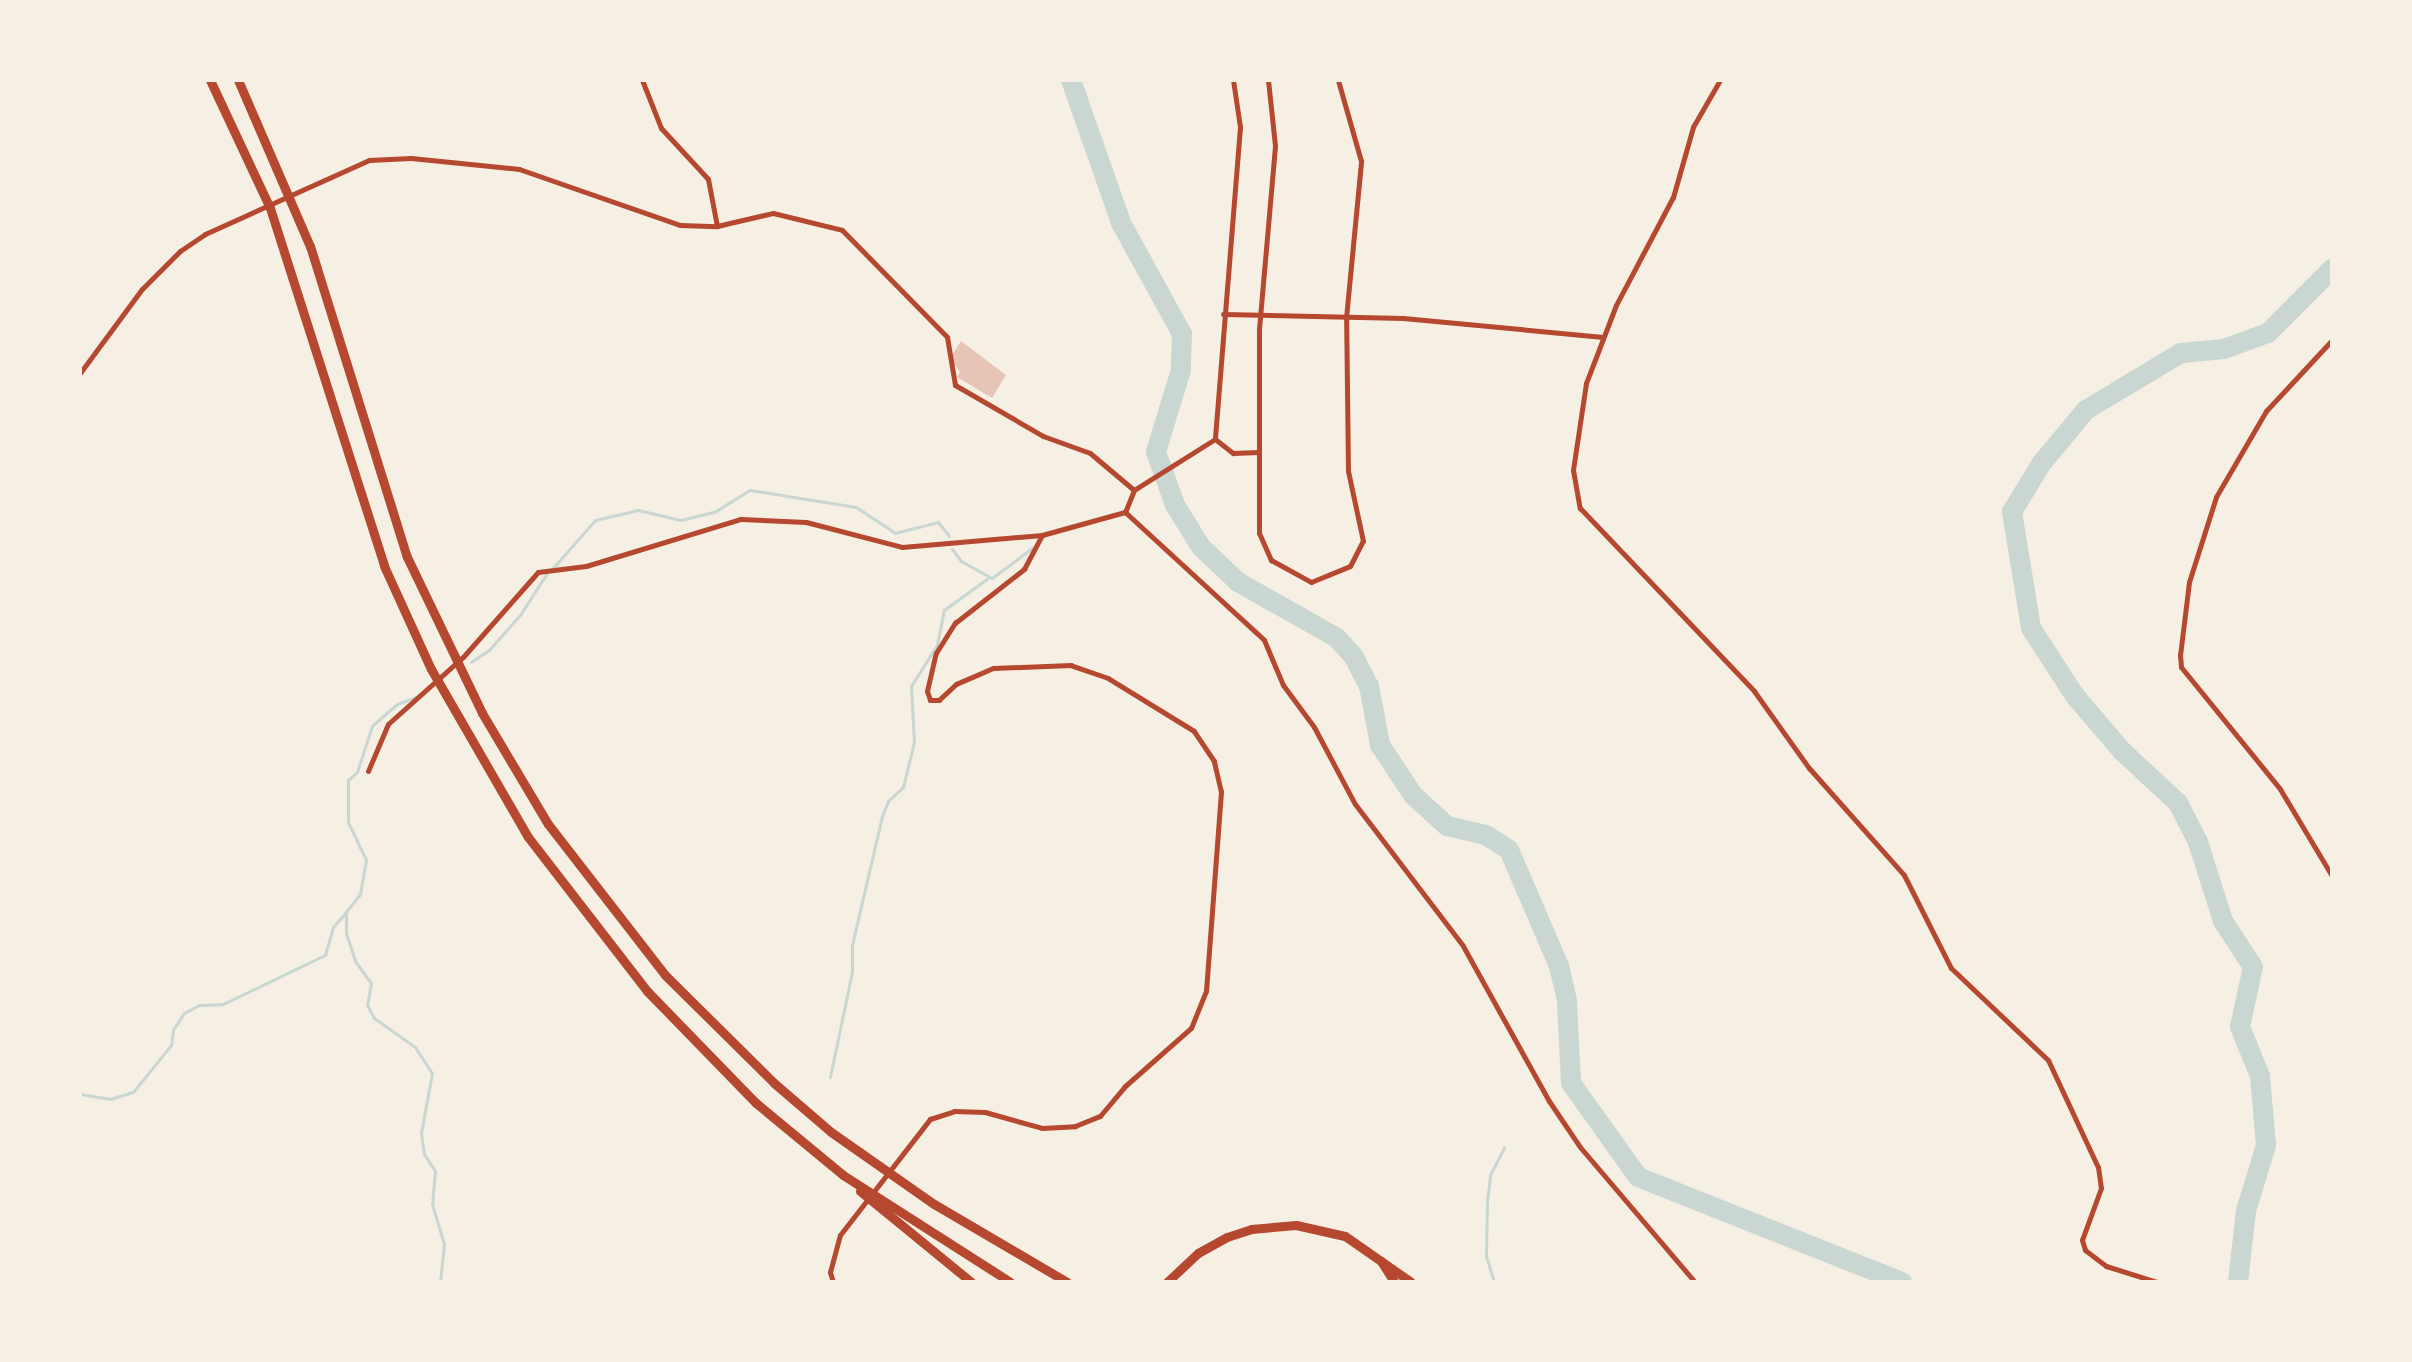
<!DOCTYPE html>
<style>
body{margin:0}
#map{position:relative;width:2412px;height:1362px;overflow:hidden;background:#f6efe4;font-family:Raleway,sans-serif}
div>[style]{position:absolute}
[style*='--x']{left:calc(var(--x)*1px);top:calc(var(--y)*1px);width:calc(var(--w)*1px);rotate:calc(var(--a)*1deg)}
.stream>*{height:3px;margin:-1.5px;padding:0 1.5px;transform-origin:1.5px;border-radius:1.5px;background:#c9d6d2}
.river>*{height:20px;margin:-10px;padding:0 10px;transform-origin:10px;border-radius:10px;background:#c9d6d2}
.building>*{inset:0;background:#e6c5b7}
.minor>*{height:5px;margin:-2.5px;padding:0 2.5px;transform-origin:2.5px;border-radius:2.5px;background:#b5482f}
.motorway>*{height:9px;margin:-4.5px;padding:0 4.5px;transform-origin:4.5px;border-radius:4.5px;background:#b5482f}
span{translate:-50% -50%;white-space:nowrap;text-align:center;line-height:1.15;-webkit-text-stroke:8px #f6efe4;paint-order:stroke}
.frame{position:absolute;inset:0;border:82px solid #f6efe4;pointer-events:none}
</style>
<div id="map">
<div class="stream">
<i style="--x:952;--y:549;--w:15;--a:53"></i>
<i style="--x:961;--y:561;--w:35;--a:29"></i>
<i style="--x:992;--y:578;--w:50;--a:-36.9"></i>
<i style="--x:552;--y:569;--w:65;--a:-48.7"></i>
<i style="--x:595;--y:520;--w:44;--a:-13.1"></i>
<i style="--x:638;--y:510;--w:44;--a:13.1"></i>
<i style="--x:681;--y:520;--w:36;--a:-14"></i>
<i style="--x:716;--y:511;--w:40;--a:-32"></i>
<i style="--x:750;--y:490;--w:107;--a:9.1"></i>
<i style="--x:856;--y:507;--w:47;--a:33.7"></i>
<i style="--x:895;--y:533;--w:44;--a:-14.3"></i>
<i style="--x:938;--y:522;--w:18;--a:52"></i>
<i style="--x:471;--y:662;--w:22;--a:-34"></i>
<i style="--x:489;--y:650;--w:47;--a:-48.5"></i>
<i style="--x:520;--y:615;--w:50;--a:-57.3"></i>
<i style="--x:416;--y:697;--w:20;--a:160"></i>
<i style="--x:397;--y:704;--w:33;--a:139"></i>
<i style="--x:372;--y:726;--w:48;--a:108.1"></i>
<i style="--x:357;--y:772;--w:12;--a:138"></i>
<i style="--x:348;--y:780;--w:42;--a:90"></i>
<i style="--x:348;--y:822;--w:42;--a:64.7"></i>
<i style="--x:366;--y:860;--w:35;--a:100"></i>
<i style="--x:360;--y:894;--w:23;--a:128"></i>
<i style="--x:346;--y:912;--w:21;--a:90"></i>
<i style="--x:346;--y:933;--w:29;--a:72"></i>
<i style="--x:355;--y:961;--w:27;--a:54"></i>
<i style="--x:371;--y:983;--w:22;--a:100"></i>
<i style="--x:367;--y:1005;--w:15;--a:62"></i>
<i style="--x:374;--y:1018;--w:50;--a:35.3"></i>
<i style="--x:415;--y:1047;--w:31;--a:57"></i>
<i style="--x:432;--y:1073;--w:61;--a:100.4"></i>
<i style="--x:421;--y:1133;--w:21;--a:82"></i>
<i style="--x:424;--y:1154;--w:20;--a:57"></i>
<i style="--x:435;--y:1171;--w:33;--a:95"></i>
<i style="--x:432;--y:1204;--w:42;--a:73.3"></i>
<i style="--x:444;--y:1244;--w:38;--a:96"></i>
<i style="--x:830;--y:1077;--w:107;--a:-78.2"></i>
<i style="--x:852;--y:972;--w:27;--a:-90"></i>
<i style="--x:852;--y:945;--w:132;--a:-76.9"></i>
<i style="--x:882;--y:816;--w:16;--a:-68"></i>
<i style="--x:888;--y:801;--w:21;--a:-43"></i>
<i style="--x:903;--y:787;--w:46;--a:-76.3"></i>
<i style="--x:914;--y:742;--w:56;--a:-93.1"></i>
<i style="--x:911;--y:686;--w:49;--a:-57.6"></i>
<i style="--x:937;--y:645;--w:36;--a:-79"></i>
<i style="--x:944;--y:610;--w:54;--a:-36"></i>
<i style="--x:80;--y:1094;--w:30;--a:9"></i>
<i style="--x:110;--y:1099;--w:24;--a:-17"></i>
<i style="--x:133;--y:1092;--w:60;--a:-51"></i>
<i style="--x:171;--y:1045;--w:15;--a:-82"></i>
<i style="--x:173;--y:1030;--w:20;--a:-57"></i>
<i style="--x:184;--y:1013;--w:17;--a:-28"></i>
<i style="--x:199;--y:1005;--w:24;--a:-2"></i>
<i style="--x:223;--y:1004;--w:113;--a:-25.7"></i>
<i style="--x:325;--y:955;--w:29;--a:-74"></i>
<i style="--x:333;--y:927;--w:18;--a:-49"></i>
<i style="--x:1494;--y:1282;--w:28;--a:-107"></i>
<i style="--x:1486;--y:1255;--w:54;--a:-88.9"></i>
<i style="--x:1487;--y:1201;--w:26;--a:-83"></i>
<i style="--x:1490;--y:1175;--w:31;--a:-63"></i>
</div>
<div class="river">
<i style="--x:1071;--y:80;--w:151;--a:70.7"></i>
<i style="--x:1121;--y:223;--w:127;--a:61.2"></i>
<i style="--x:1182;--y:334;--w:36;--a:92"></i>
<i style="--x:1181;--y:370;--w:86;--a:107"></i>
<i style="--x:1156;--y:452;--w:56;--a:70.3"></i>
<i style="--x:1175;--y:505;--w:49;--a:58.2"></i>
<i style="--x:1201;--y:547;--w:51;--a:43.4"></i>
<i style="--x:1238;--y:582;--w:114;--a:29.5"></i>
<i style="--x:1337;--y:638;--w:25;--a:48"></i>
<i style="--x:1354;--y:657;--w:33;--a:63"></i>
<i style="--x:1369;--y:686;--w:60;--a:79.4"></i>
<i style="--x:1380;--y:745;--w:60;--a:56.6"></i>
<i style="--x:1413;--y:795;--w:46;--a:42.4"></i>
<i style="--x:1447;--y:826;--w:40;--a:13"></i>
<i style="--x:1486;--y:835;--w:27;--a:33"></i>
<i style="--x:1509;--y:850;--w:126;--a:66.7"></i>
<i style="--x:1559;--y:966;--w:36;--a:77"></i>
<i style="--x:1567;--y:1001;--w:82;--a:87.2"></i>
<i style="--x:1571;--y:1083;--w:115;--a:54.5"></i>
<i style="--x:1638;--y:1177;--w:284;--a:21.7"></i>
<i style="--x:2238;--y:1282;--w:71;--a:-83.6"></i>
<i style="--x:2246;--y:1211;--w:69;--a:-73.1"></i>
<i style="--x:2266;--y:1145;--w:69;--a:-95"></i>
<i style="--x:2260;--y:1076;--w:53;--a:-112.2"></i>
<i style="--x:2240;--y:1027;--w:61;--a:-77.8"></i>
<i style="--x:2253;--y:967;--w:55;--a:-123.1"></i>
<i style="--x:2223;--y:921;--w:83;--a:-107.6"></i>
<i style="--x:2198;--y:842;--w:44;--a:-117.1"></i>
<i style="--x:2178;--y:803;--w:76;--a:-137.1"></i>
<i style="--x:2122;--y:751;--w:72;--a:-130.5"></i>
<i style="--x:2075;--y:696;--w:81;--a:-122.9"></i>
<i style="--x:2031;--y:628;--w:118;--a:-99.3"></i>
<i style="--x:2012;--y:512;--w:56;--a:-58.9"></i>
<i style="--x:2041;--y:464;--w:70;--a:-50.2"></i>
<i style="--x:2086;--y:410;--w:111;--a:-31"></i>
<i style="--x:2181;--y:353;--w:43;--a:-5.3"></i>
<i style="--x:2224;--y:349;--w:47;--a:-20"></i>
<i style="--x:2268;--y:333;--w:91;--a:-45"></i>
</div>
<div class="building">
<i style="clip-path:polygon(961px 341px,1006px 375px,992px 398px,957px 377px,960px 372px,950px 358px)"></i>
</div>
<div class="minor">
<i style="--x:642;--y:80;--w:52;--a:68.4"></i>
<i style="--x:661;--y:128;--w:69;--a:47.3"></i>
<i style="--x:708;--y:179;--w:48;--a:79.2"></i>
<i style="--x:717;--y:226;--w:57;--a:-13.1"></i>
<i style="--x:773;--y:213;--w:71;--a:13.8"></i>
<i style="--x:842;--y:230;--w:150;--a:45.5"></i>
<i style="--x:947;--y:337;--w:49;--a:80.5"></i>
<i style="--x:955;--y:385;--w:102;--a:30.1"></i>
<i style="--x:1043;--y:436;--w:50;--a:19.9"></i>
<i style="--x:1090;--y:453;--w:57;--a:40.1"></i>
<i style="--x:1233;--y:80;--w:48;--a:81.5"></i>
<i style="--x:1240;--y:127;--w:313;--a:94.6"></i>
<i style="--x:1215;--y:439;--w:23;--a:38"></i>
<i style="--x:1233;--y:453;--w:26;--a:-2"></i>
<i style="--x:1268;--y:80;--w:66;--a:83.9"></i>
<i style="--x:1275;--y:146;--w:184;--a:95"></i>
<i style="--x:1259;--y:329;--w:204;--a:90"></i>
<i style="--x:1259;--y:533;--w:30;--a:66"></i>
<i style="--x:1271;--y:560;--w:46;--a:28.8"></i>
<i style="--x:1311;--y:582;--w:42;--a:-22.3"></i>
<i style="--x:1350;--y:566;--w:28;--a:-63"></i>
<i style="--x:1363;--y:541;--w:72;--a:-102.1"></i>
<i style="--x:1348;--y:471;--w:153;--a:-90.7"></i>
<i style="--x:1346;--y:318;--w:158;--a:-84.5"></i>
<i style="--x:1361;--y:161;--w:84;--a:-105.9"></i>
<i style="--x:1720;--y:80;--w:54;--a:119.9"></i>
<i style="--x:1693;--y:127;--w:73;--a:105.9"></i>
<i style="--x:1673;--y:197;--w:122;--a:117.8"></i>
<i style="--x:1616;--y:305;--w:84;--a:111"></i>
<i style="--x:1586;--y:383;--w:88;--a:98.5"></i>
<i style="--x:1573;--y:470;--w:39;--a:80"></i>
<i style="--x:1580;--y:508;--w:253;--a:46.4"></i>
<i style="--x:1754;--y:691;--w:95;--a:54.5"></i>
<i style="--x:1809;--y:768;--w:143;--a:48.4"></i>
<i style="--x:1904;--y:875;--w:104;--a:63.2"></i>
<i style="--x:1951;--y:968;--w:134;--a:43.5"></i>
<i style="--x:2048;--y:1060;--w:118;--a:65"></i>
<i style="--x:2098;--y:1167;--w:21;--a:82"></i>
<i style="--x:2101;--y:1188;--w:55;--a:110.1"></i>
<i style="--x:2082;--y:1240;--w:10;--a:73"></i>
<i style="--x:2085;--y:1250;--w:26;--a:37"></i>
<i style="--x:2106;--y:1266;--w:53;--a:17.4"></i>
<i style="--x:1223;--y:314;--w:180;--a:1.3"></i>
<i style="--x:1403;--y:318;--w:201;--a:5.4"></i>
<i style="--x:2332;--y:340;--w:97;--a:132.9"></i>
<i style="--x:2266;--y:411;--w:99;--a:120.2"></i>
<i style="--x:2216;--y:497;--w:89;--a:107.6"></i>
<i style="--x:2189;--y:582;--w:74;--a:97"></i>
<i style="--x:2180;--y:655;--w:12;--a:85"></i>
<i style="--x:2181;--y:667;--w:157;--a:50.9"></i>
<i style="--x:2280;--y:789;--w:101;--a:59.1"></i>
<i style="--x:80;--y:373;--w:104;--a:-53.6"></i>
<i style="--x:142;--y:289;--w:54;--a:-45"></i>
<i style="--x:180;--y:251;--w:30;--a:-34"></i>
<i style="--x:205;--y:234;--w:180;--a:-24.3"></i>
<i style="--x:369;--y:160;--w:42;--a:-2.7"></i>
<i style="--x:411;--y:158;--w:109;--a:5.8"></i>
<i style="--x:519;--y:169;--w:170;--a:19.2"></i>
<i style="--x:680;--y:225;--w:37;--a:2"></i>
<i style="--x:1215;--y:439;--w:96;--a:147.8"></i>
<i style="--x:1134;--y:490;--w:24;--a:112"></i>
<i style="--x:1125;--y:512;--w:189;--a:42.6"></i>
<i style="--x:1264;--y:640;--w:49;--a:67.1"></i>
<i style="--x:1283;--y:685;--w:52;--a:53.6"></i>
<i style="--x:1314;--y:727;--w:87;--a:62"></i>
<i style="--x:1355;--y:804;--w:178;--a:52.7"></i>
<i style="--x:1463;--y:946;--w:177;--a:61"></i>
<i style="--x:1549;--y:1101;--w:55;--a:56"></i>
<i style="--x:1580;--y:1147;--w:177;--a:49.6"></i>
<i style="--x:368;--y:771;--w:51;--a:-66.9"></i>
<i style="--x:388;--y:724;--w:101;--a:-41.8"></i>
<i style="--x:463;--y:657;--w:113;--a:-48.6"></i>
<i style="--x:538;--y:572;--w:48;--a:-7.1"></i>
<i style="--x:586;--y:566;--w:162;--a:-16.9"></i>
<i style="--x:741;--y:519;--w:65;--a:2.6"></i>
<i style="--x:806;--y:522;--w:99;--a:14.6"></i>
<i style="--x:902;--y:547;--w:141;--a:-4.9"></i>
<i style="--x:1042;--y:535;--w:86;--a:-15.5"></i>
<i style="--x:833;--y:1282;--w:10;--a:-107"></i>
<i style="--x:830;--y:1272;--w:38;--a:-75"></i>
<i style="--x:840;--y:1235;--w:147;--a:-52.2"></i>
<i style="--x:930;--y:1119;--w:25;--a:-18"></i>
<i style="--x:954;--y:1111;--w:31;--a:2"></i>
<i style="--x:985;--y:1112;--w:59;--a:15.7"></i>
<i style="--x:1042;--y:1128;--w:33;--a:-3"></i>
<i style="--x:1075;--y:1126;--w:27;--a:-22"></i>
<i style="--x:1100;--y:1116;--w:38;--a:-50"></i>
<i style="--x:1124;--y:1087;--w:89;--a:-41.4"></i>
<i style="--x:1191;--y:1028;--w:40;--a:-68"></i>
<i style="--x:1206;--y:991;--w:200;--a:-85.7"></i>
<i style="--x:1221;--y:792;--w:32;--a:-103"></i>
<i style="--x:1214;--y:761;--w:36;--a:-124"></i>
<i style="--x:1194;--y:731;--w:101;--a:-148.4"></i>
<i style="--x:1108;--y:678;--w:39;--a:-161"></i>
<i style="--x:1071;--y:665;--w:78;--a:177.8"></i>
<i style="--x:993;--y:668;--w:40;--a:156.6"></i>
<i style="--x:956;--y:684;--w:23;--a:137"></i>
<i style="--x:939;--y:700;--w:9;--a:180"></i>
<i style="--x:930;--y:700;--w:9;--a:-108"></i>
<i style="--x:927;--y:691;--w:39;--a:-77"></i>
<i style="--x:936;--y:653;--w:36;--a:-58"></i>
<i style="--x:955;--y:623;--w:88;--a:-38"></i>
<i style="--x:1024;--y:569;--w:38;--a:-62"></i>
</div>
<div class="motorway">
<i style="--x:210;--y:80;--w:141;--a:64.9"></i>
<i style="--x:270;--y:208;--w:376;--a:72.3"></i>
<i style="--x:384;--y:566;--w:113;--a:65.5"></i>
<i style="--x:431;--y:669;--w:194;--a:60"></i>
<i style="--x:528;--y:837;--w:195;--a:52.3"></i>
<i style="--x:647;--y:991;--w:156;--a:45.8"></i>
<i style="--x:756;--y:1103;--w:113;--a:39.6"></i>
<i style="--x:843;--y:1175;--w:198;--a:32.6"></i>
<i style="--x:238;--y:80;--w:181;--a:66.6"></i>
<i style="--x:310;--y:246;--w:326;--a:72.7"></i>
<i style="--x:407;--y:557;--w:173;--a:64.3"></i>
<i style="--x:482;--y:713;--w:129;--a:59.3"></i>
<i style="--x:548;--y:824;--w:191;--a:52.2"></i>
<i style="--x:665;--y:975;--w:153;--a:44.7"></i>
<i style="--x:774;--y:1083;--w:75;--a:40.7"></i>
<i style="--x:831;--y:1132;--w:126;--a:35"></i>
<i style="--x:934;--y:1204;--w:154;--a:30.4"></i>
<i style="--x:860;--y:1191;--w:144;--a:39.3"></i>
<i style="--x:1381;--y:1261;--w:25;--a:58"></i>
<i style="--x:1167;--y:1282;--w:42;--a:-43.1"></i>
<i style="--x:1198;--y:1253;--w:33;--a:-29"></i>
<i style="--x:1227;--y:1237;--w:25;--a:-18"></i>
<i style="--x:1251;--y:1229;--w:45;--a:-5.1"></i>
<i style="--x:1296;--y:1225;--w:50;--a:12.7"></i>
<i style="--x:1345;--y:1236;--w:80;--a:34.9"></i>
</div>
<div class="frame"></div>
</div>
